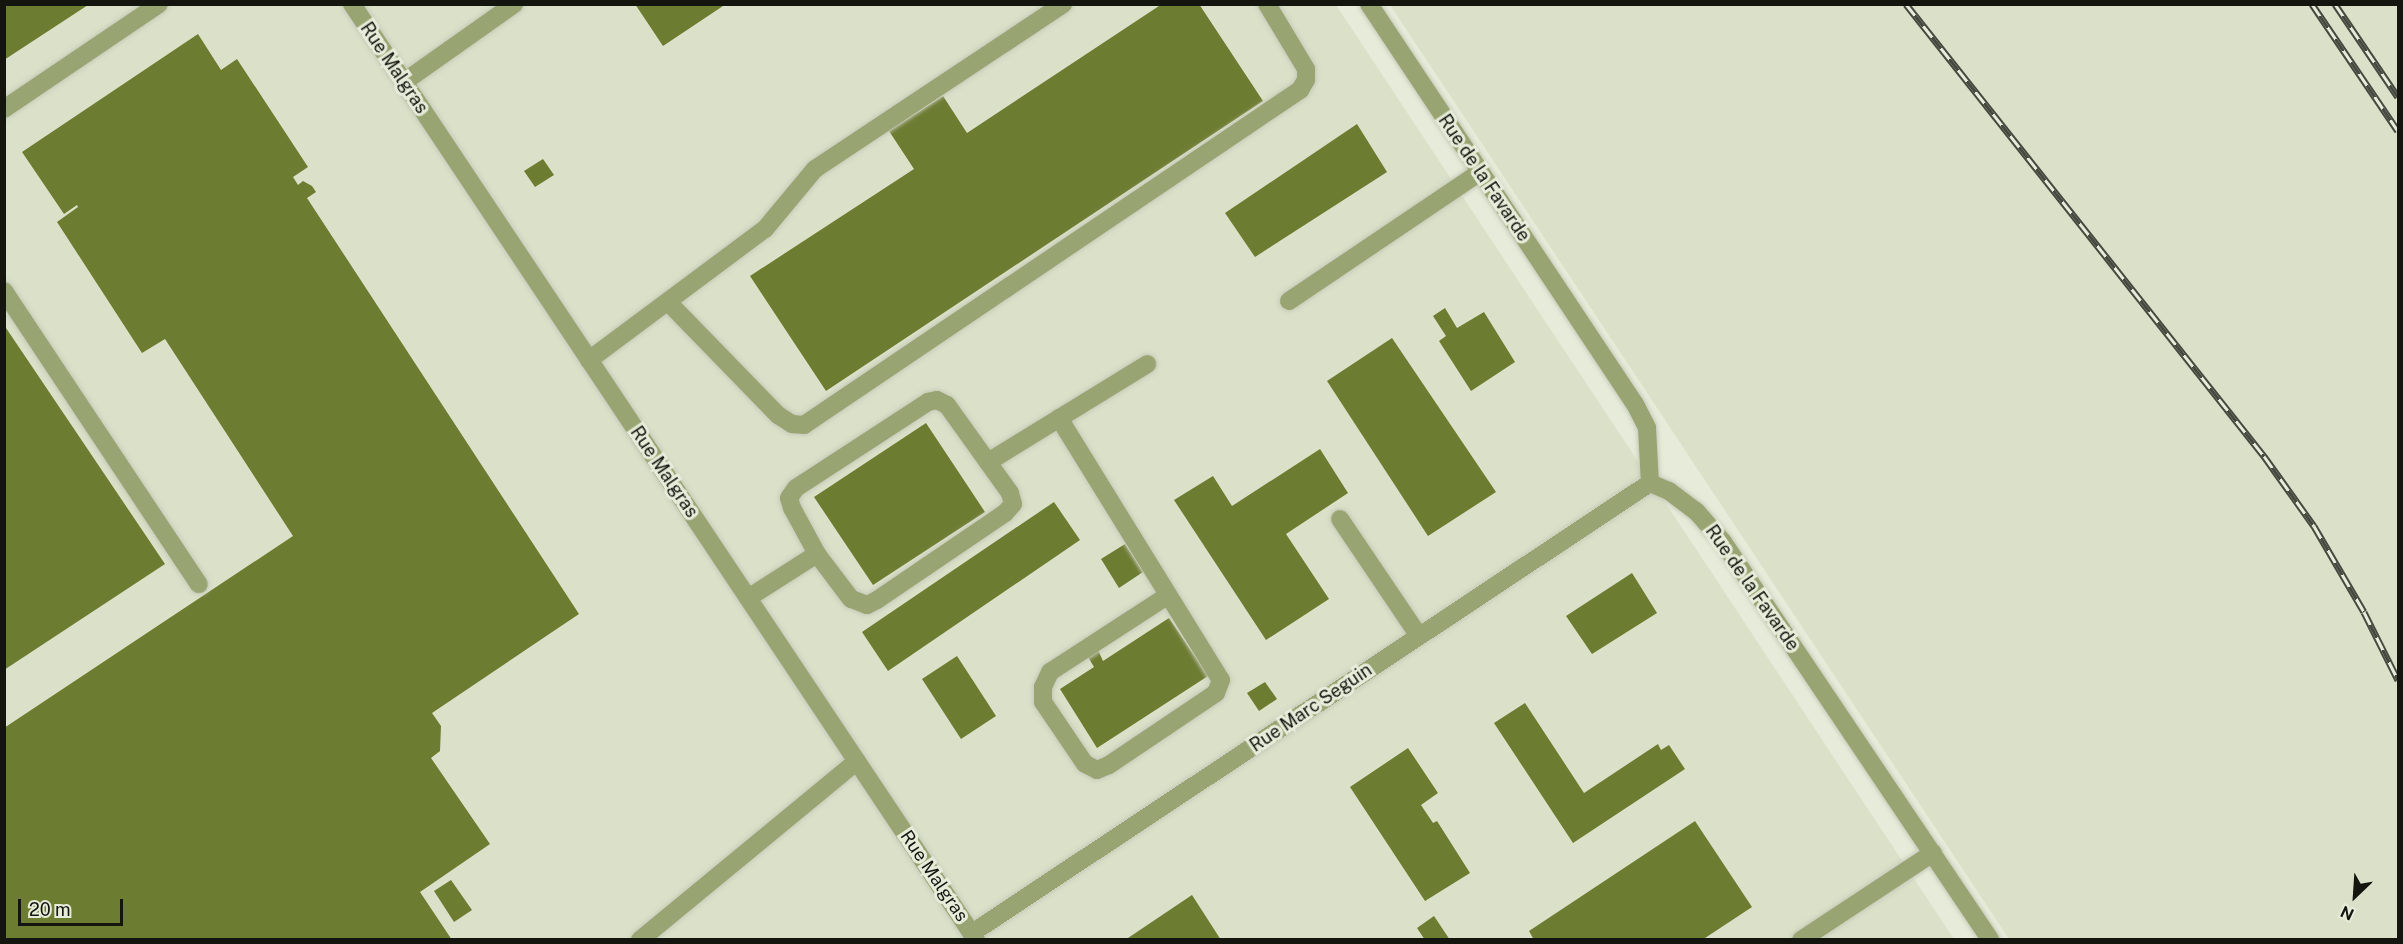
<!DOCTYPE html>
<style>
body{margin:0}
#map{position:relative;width:2403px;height:944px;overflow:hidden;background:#e7ecda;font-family:"Public Sans",sans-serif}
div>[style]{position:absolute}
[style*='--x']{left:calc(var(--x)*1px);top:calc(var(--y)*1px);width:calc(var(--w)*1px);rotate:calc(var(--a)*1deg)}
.built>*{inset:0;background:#dae1c8}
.building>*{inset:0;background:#6c7c31}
.roads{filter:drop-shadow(0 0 2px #c5cab9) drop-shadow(0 0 2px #c5cab9)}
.lane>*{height:18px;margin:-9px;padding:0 9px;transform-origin:9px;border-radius:9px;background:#98a572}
.street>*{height:18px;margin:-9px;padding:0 9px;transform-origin:9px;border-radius:9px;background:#98a572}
.rail>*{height:7px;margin-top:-3.5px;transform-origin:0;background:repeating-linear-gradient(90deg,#e7ecda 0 14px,#46493f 0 28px);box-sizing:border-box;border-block:2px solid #46493f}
span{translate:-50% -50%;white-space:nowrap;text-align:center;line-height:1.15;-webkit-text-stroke:6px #e7ecda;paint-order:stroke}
.street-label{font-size:18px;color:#13150e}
.frame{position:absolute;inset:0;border:6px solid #13150e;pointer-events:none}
.north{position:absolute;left:2325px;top:866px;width:60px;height:60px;-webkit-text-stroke:4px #e7ecda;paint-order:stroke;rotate:205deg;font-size:16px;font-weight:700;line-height:24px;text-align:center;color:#13150e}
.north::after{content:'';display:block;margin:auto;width:21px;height:27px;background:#13150e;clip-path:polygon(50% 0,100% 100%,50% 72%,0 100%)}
.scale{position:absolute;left:18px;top:899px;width:105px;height:27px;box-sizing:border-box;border:3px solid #13150e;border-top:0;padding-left:8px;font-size:18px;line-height:21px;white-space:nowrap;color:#13150e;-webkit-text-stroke:4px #e7ecda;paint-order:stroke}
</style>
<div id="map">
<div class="built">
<i style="clip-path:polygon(5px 4px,1336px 5px,1954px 939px,5px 940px)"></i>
<i style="clip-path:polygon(1390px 5px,2398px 5px,2398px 939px,2009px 939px)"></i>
</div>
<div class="building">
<i style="clip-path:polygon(635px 4px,726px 4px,663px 46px)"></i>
<i style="clip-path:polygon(1162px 4px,1199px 4px,1263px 101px,826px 391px,750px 276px,914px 169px,889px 131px,943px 96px,967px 133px)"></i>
<i style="clip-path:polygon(4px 5px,88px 5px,4px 60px)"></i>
<i style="clip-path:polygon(198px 34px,221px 70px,237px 59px,308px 167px,293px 177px,298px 185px,303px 181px,312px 186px,316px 192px,307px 198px,579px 614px,432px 713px,441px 726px,440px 751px,431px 758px,490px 844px,420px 892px,452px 940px,4px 940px,4px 728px,293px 536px,165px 339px,142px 353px,57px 222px,78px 207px,77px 205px,64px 214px,22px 152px)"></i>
<i style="clip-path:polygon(1357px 124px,1387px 172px,1255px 257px,1225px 213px)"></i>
<i style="clip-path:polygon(543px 159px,554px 175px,535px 187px,524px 171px)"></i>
<i style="clip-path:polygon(1445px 308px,1457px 328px,1484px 312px,1515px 362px,1471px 391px,1439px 341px,1446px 336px,1433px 316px)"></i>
<i style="clip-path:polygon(4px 325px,165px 564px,4px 670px)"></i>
<i style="clip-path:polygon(1392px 338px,1496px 492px,1428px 536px,1327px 381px)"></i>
<i style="clip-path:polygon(926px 423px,985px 512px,873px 585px,814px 497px)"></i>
<i style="clip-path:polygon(1320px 449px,1348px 493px,1286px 534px,1329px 599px,1266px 640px,1174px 500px,1213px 476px,1232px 506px)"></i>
<i style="clip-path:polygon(1054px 502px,1080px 540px,888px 671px,862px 632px)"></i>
<i style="clip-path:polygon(1125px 544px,1143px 572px,1119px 588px,1101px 559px)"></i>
<i style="clip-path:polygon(1632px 573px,1657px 613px,1592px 654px,1566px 616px)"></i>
<i style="clip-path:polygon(1169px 618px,1208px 676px,1097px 748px,1060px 689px,1094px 667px,1088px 657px,1098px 650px,1103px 661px)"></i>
<i style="clip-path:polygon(957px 656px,996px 716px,961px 739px,922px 679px)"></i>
<i style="clip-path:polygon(1265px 682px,1277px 699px,1259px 711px,1247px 693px)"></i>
<i style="clip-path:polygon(1525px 703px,1584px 793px,1658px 744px,1661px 750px,1669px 745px,1685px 769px,1573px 843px,1494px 723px)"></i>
<i style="clip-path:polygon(1408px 748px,1438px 793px,1421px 805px,1433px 823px,1437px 821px,1470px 873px,1425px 901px,1350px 787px)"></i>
<i style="clip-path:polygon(1695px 821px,1752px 907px,1702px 940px,1534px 940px,1529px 931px)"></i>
<i style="clip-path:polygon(451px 880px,472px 910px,454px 922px,434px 891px)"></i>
<i style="clip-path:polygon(1192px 895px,1221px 940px,1125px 940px)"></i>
<i style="clip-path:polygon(1434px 916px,1450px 940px,1425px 940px,1417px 928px)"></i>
</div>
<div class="roads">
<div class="lane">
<i style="--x:404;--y:82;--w:135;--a:-35.3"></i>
<i style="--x:4;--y:109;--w:187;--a:-34.1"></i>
<i style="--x:4;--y:291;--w:352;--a:56.4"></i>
<i style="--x:1289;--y:301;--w:230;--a:-34"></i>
<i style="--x:668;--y:302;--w:158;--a:45.8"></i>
<i style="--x:778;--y:415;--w:17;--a:33"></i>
<i style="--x:792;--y:424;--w:12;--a:5"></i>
<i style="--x:804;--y:425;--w:599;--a:-34.04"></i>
<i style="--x:1300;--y:90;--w:12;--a:-59"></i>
<i style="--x:1306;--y:80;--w:11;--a:-90"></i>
<i style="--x:1306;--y:69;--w:76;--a:-121"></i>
<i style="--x:589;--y:360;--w:219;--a:-36.7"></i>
<i style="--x:765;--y:229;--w:78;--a:-50.2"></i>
<i style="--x:815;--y:169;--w:298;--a:-33.6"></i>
<i style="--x:937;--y:400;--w:11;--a:27"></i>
<i style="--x:947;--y:405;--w:108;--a:54.4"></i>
<i style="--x:1010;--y:493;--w:11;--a:75"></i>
<i style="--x:1013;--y:504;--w:12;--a:132"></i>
<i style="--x:1005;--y:513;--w:155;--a:145.8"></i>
<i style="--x:877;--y:600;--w:11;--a:153"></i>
<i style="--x:867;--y:605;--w:17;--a:-159"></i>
<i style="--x:851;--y:599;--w:56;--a:-127.1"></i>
<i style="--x:817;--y:554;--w:52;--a:-118.5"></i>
<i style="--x:792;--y:508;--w:10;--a:-107"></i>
<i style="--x:789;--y:498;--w:12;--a:-55"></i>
<i style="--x:796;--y:488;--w:158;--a:-33.1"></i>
<i style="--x:928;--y:402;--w:9;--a:-13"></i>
<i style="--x:1059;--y:418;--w:308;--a:58.3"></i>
<i style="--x:1221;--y:680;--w:14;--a:111"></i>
<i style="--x:1216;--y:693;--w:129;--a:146.1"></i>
<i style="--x:1109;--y:765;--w:13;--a:157"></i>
<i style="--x:1097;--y:770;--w:13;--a:-153"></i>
<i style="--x:1085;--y:764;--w:75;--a:-124.1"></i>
<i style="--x:1043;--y:702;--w:15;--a:-90"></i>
<i style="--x:1043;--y:687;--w:17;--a:-65"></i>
<i style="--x:1050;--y:672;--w:140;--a:-33"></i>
<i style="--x:988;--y:462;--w:187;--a:-31.6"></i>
<i style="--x:1340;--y:519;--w:141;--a:56"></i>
<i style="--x:748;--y:598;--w:82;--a:-32.5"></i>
<i style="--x:640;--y:940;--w:281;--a:-39.5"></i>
<i style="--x:1801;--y:940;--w:158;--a:-33.4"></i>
</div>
<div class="street">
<i style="--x:352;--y:4;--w:1125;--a:56.31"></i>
<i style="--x:1369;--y:4;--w:480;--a:56.4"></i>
<i style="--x:1635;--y:404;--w:27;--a:63"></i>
<i style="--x:1647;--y:428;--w:55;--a:86.9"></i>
<i style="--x:1650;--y:483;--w:21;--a:23"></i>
<i style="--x:1669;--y:491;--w:34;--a:37"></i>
<i style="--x:1696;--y:511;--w:41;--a:48.9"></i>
<i style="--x:1723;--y:542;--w:479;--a:56.1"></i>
<i style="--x:972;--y:933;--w:814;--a:-33.57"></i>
</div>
</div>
<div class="rail">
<i style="--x:1906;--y:4;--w:577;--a:51.62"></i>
<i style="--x:2264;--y:456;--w:86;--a:54.5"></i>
<i style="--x:2314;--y:526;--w:99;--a:59.8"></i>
<i style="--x:2364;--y:612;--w:76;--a:63.4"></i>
<i style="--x:2312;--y:4;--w:153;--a:55.9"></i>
<i style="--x:2335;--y:4;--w:112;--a:55.9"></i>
</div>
<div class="street-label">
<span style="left:394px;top:68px;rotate:56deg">Rue Malgras</span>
<span style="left:1484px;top:178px;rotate:56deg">Rue de la Favarde</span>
<span style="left:664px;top:472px;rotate:56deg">Rue Malgras</span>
<span style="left:1752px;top:588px;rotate:55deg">Rue de la Favarde</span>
<span style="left:1311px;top:708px;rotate:-34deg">Rue Marc Seguin</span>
<span style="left:934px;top:876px;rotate:56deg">Rue Malgras</span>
</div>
<div class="frame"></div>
<div class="north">N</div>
<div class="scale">20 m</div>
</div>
